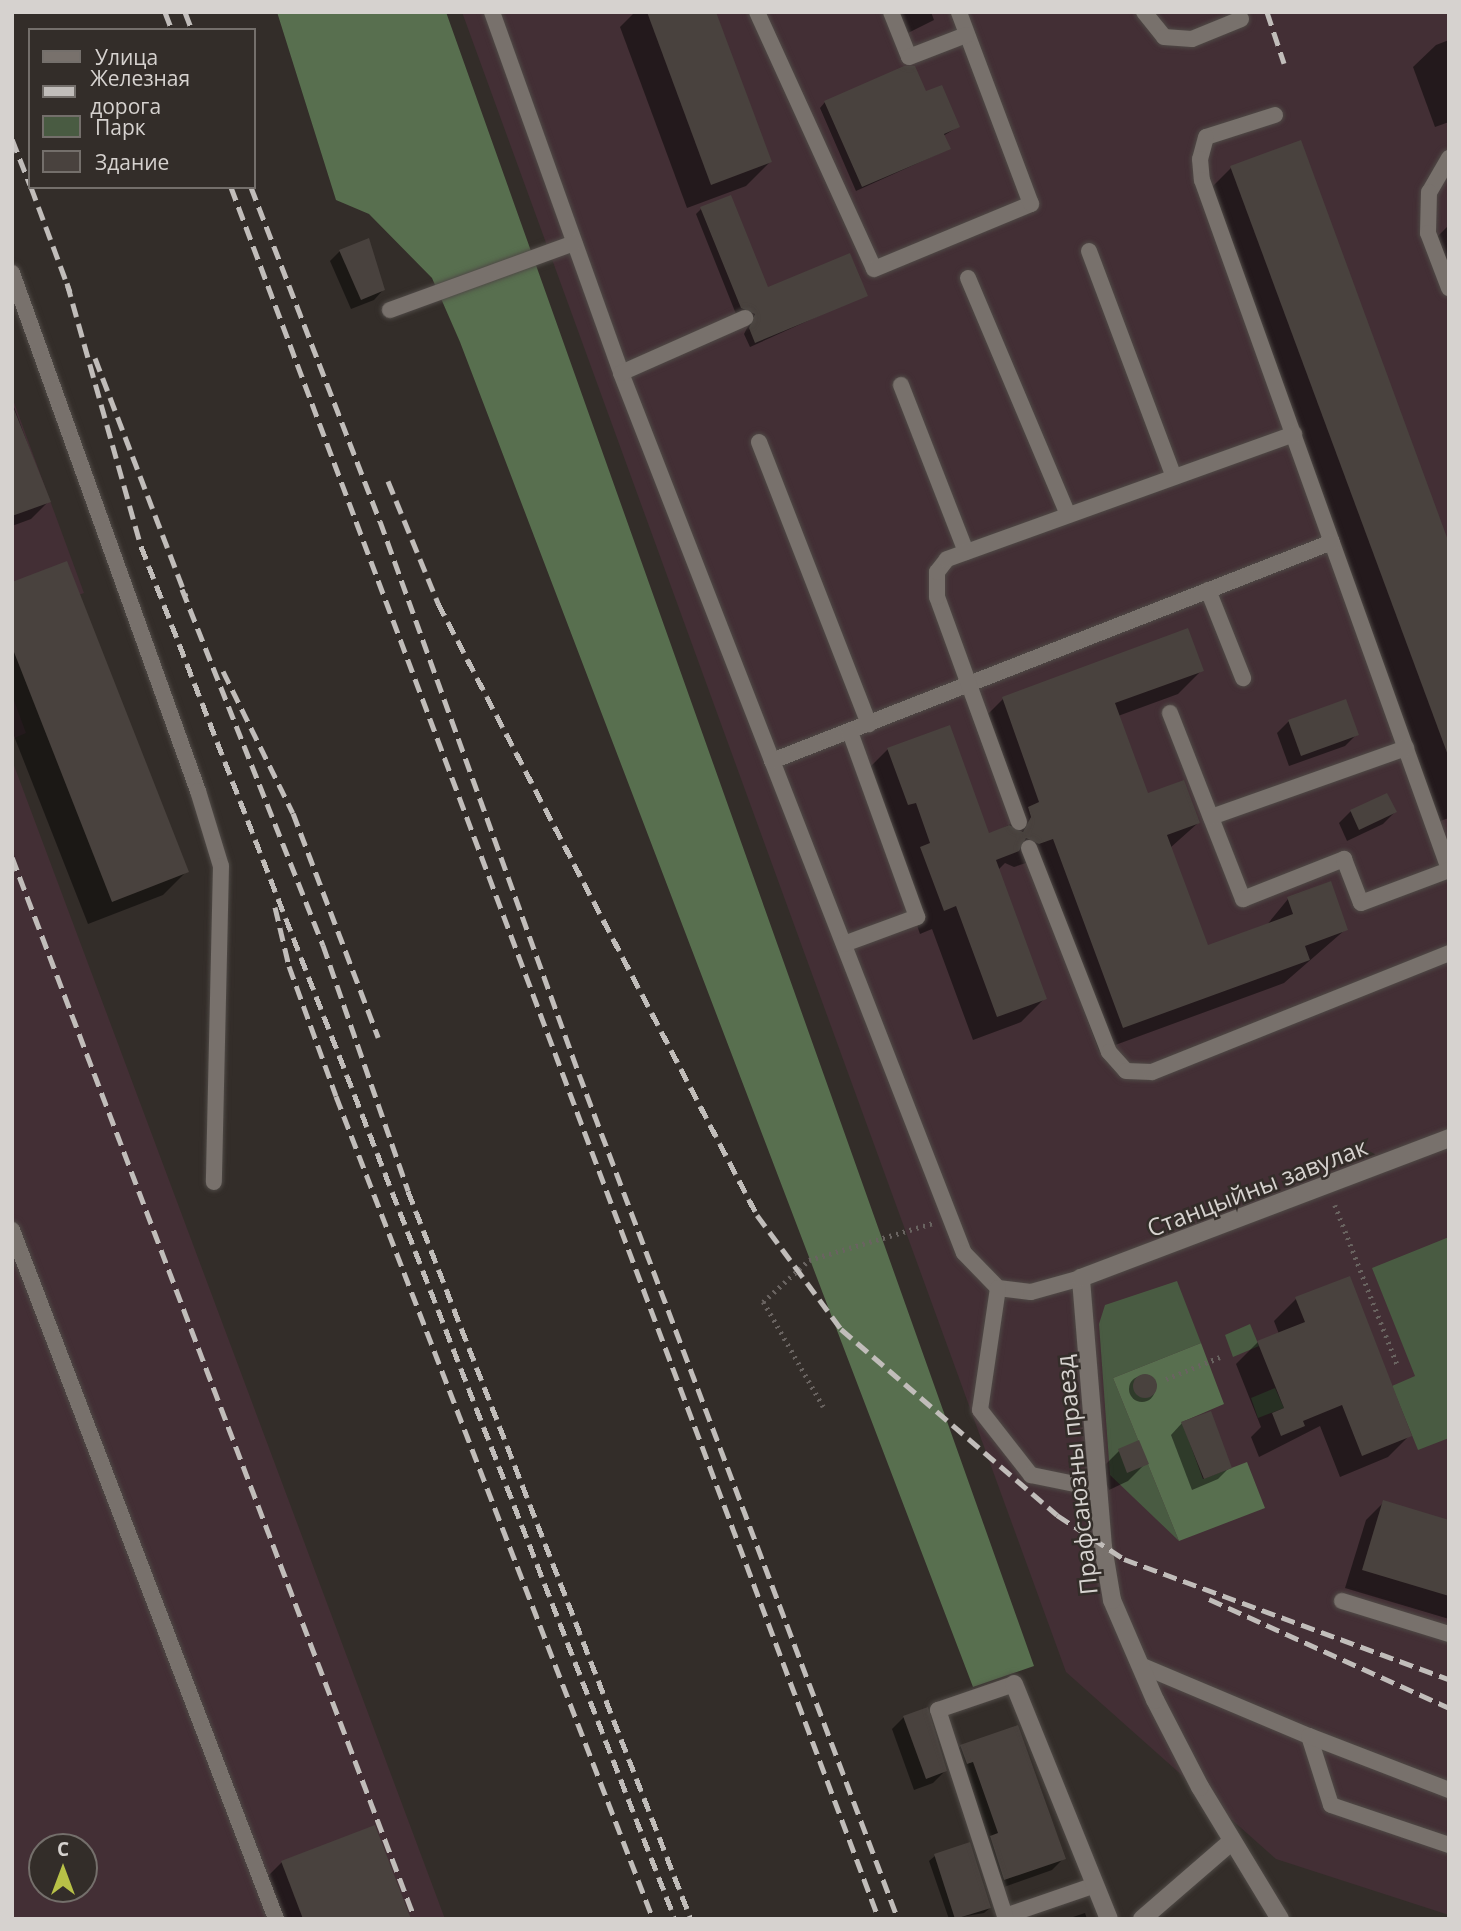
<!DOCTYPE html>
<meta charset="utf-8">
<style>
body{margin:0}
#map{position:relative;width:1461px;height:1931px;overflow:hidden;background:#332d29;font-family:"Open Sans",sans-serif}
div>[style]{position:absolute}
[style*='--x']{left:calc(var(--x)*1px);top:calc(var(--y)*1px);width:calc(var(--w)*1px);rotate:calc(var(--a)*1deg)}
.industrial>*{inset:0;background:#432f35}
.green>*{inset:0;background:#495b42}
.forest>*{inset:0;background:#586f4f}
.shadow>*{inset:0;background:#0007}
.round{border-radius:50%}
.building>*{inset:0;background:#49423e}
.path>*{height:4.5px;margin-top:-2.25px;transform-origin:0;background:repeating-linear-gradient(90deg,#696360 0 2px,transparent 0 7px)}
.roads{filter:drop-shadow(0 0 2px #4f4a46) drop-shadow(0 0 2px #4f4a46)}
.lane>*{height:16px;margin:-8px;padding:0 8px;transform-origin:8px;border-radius:8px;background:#78716c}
.street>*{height:18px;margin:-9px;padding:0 9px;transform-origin:9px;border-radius:9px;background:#78716c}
.rail>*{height:5px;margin-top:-2.5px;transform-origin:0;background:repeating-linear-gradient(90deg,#c1bdba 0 14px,transparent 0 21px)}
span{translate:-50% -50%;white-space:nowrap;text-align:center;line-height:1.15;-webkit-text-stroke:5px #332d29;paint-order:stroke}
.street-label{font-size:24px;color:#d6d2cf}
.frame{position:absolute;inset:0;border:14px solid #d6d2cf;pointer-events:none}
.legend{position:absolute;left:28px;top:28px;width:228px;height:161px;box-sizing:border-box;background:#332d29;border:2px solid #746f6b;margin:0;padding:9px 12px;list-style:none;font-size:21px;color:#d6d2cf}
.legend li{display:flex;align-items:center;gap:14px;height:35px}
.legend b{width:35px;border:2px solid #746f6b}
.north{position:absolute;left:28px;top:1833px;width:70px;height:70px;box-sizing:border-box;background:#332d29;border:2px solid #746f6b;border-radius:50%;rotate:0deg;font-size:19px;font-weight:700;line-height:28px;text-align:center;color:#d6d2cf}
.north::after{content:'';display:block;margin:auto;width:24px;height:32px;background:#b8c147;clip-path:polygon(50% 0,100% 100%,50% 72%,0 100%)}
</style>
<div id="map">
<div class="industrial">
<i style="clip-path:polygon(462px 12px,1449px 12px,1449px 1915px,1276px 1859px,1066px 1672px)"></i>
<i style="clip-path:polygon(12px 397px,84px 593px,12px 620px)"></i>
<i style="clip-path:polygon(12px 695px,26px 733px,12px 739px)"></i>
<i style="clip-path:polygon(evenodd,12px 760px,445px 1919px,12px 1919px,12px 760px,42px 1847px,84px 1847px,84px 1889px,42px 1889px,42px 1847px)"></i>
</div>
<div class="green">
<i style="clip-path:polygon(1449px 1237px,1449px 1438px,1418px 1450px,1392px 1386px,1415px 1376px,1372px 1268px)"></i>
<i style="clip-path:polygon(1177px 1281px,1201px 1343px,1113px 1378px,1179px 1541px,1110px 1475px,1099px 1324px,1105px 1305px)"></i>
<i style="clip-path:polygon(1250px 1324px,1259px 1346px,1233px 1357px,1225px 1335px)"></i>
<i style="clip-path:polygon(1275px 1388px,1284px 1408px,1258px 1418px,1251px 1398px)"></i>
</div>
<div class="forest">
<i style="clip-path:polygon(277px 12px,446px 12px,1034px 1666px,973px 1687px,460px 342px,432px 278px,369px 214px,336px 200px)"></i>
<i style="clip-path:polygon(1201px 1343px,1224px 1404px,1182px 1422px,1203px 1479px,1247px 1462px,1265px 1508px,1179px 1541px,1113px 1378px)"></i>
</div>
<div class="shadow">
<i style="clip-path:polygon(635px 12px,714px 12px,770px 162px,746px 186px,687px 208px,620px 27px)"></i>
<i style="clip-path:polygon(898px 12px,931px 12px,934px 20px,906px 34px)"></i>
<i style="clip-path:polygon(1449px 40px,1449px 122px,1435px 127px,1413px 67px,1436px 45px)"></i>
<i style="clip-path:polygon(926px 94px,958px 127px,943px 136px,949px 149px,856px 191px,820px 108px,825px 102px)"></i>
<i style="clip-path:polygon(1231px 168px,1449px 548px,1449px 818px,1437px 822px,1207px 192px)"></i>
<i style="clip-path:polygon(701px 209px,767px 289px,865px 295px,750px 347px,744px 334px,751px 320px,736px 314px,696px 214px)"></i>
<i style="clip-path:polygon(1449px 225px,1449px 297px,1429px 245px)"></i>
<i style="clip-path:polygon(340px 251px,383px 290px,374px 300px,351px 309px,330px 261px)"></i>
<i style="clip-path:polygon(12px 402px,49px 501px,31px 519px,12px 526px)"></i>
<i style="clip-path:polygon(12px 584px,187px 871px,163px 895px,88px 924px,12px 731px)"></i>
<i style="clip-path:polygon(1202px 670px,1178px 694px,1118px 716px,1147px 795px,1198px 823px,1170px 848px,1207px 947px,1266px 926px,1288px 899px,1346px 929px,1284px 983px,1099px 1051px,1029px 862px,1014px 867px,1005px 863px,998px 870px,1045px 998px,1021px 1022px,973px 1040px,932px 929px,920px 934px,864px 773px,888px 749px,988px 835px,1015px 822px,979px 723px,1003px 699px)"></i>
<i style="clip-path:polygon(1289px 721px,1357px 734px,1345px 746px,1289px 766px,1277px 733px)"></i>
<i style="clip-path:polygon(1351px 811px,1395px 812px,1383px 824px,1347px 841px,1339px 823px)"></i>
<i style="clip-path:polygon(1296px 1299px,1410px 1435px,1388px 1457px,1340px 1477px,1320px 1426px,1259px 1457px,1251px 1437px,1261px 1427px,1236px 1364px,1258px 1342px,1279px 1334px,1274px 1321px)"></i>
<i class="round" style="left:1129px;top:1376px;width:26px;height:26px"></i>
<i style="clip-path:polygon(1182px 1423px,1230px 1467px,1218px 1479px,1192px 1490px,1171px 1435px)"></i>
<i style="clip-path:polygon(1119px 1451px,1146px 1463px,1128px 1481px,1109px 1490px,1101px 1469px)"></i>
<i style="clip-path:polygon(1384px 1502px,1449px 1522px,1449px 1619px,1345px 1588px,1366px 1520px)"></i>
<i style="clip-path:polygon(904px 1717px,945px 1771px,933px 1783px,914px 1790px,892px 1729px)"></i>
<i style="clip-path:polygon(961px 1746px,1064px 1858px,1052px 1870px,993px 1891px,949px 1758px)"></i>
<i style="clip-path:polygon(935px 1856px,990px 1908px,984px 1913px,949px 1919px,929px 1861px)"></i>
<i style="clip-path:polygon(282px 1862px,408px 1919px,272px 1919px,259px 1885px)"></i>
<i style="clip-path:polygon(1085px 1913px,1087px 1919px,1067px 1919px)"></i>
</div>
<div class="building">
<i style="clip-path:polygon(647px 12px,716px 12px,772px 162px,711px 185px)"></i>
<i style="clip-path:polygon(904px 66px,915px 66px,926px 91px,942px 85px,960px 127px,944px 134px,951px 149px,862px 187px,824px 101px)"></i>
<i style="clip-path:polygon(1301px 140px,1449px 543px,1449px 758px,1230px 166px)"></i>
<i style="clip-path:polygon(731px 195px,768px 287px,850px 253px,868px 296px,755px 343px,749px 328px,755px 314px,741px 308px,700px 207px)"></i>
<i style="clip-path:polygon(369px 238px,385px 290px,361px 300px,339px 250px)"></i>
<i style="clip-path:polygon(12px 404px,51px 502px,12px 516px)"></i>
<i style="clip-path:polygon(67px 561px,189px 872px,112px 902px,12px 647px,12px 582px)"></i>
<i style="clip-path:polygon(1188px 628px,1204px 671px,1115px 703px,1148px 793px,1184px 780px,1200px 823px,1167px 835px,1208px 945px,1293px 914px,1287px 897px,1331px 881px,1348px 930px,1305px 946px,1310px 960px,1123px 1028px,1053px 839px,1039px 844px,1026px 838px,1019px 851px,996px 860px,1047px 999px,997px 1017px,956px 906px,944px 911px,920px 847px,930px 843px,916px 803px,908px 805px,887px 748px,950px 725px,989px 833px,1009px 825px,1023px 832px,1031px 817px,1028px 807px,1039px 802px,1002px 697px)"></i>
<i style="clip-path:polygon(1346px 699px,1359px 735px,1301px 756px,1288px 720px)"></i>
<i style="clip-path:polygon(1387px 793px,1397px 812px,1359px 830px,1350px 810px)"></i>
<i style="clip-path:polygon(1350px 1276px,1412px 1436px,1362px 1456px,1342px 1405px,1303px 1421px,1305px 1426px,1281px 1436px,1272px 1413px,1284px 1408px,1257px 1341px,1305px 1322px,1295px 1297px)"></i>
<i class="round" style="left:1133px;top:1374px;width:24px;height:24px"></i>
<i style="clip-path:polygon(1211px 1411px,1232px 1468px,1204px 1479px,1181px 1422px)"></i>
<i style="clip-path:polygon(1139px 1440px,1149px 1464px,1127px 1473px,1118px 1449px)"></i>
<i style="clip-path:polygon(1383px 1500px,1449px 1520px,1449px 1596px,1362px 1570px)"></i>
<i style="clip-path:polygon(928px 1707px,947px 1771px,926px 1779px,903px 1716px)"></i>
<i style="clip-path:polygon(1018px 1725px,1066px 1859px,1004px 1880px,990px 1836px,998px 1833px,973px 1762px,967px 1764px,960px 1745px)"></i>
<i style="clip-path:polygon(375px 1825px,411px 1919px,303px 1919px,281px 1861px)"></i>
<i style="clip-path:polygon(970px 1842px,991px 1908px,955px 1919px,934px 1854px)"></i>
</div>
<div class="path">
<i style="--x:1335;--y:1205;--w:174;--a:68.7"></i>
<i style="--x:1166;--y:1379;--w:58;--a:-22.2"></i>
<i style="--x:823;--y:1407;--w:121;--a:-119.7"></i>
<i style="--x:763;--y:1302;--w:62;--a:-42.4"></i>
<i style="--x:809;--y:1260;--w:129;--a:-16.6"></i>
</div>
<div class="roads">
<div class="lane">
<i style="--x:492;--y:12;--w:383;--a:70.3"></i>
<i style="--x:621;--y:373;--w:944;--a:68.71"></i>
<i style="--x:964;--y:1253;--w:49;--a:45.8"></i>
<i style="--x:998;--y:1288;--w:33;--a:7"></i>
<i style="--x:1031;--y:1292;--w:52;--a:-15.6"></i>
<i style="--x:757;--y:12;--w:282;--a:65.5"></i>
<i style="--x:874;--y:269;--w:170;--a:-22.5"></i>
<i style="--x:1031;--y:204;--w:205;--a:-110.6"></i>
<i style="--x:891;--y:12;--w:48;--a:68.2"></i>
<i style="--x:909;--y:57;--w:61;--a:-21.1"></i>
<i style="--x:1144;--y:12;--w:32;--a:51"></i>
<i style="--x:1164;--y:37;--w:28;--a:4"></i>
<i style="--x:1192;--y:39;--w:53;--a:-22.2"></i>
<i style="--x:1275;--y:115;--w:72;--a:162.3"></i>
<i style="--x:1206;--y:137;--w:23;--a:105"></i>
<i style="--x:1200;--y:159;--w:21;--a:85"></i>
<i style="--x:1202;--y:180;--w:732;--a:70.28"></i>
<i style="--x:1449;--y:158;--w:39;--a:120"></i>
<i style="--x:1429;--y:192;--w:41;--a:91.4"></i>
<i style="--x:1428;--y:233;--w:59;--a:69.1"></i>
<i style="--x:1089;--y:251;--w:241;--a:69.4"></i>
<i style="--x:12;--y:273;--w:550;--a:70.25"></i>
<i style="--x:198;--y:791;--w:78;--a:73"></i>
<i style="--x:221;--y:866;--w:316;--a:91.3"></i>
<i style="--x:968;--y:278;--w:257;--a:67.1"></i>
<i style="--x:390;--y:310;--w:196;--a:-20"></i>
<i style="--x:621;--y:373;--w:136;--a:-23.9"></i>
<i style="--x:901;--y:385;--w:179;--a:68.7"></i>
<i style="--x:759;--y:442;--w:303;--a:68.7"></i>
<i style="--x:1208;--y:590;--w:95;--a:68.3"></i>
<i style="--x:1170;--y:713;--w:200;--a:68.6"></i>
<i style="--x:1243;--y:899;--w:109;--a:-21.6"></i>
<i style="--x:1344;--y:859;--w:47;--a:68.9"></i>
<i style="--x:1361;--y:903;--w:94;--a:-20.6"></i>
<i style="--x:772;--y:761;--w:601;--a:-21.36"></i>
<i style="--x:1211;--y:817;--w:207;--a:-19.5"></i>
<i style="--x:1019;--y:822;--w:239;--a:-110"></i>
<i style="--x:937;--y:597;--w:25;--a:-90"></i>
<i style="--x:937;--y:572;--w:16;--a:-52"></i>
<i style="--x:947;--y:559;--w:369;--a:-19.8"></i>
<i style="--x:1029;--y:848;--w:219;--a:68.6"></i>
<i style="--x:1109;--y:1052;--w:25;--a:48"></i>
<i style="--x:1126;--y:1071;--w:26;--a:2"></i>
<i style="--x:1152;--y:1072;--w:320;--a:-21.8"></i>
<i style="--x:844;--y:944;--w:78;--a:-20.3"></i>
<i style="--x:917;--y:917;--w:197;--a:-109.9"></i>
<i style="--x:12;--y:1230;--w:738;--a:69.03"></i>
<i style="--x:998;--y:1288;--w:123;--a:98.4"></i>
<i style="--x:980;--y:1410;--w:83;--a:51.9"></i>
<i style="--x:1031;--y:1475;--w:69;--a:11.6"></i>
<i style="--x:1342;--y:1601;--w:112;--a:17.1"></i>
<i style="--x:1140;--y:1665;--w:183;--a:22.8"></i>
<i style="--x:1309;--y:1736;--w:72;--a:72.3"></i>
<i style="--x:1331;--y:1805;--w:125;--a:18.7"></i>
<i style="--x:1309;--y:1736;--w:150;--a:21.1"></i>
<i style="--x:1005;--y:1916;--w:95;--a:-19"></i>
<i style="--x:1006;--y:1919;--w:220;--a:-108"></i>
<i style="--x:938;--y:1710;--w:80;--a:-18.9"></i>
</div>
<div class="street">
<i style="--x:1014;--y:1684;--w:253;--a:68"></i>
<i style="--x:1142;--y:1919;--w:119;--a:-40.9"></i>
<i style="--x:1280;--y:1919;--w:154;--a:-121.2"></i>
<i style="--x:1200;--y:1787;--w:98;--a:-117.3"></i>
<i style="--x:1155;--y:1700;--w:109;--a:-113.3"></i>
<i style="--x:1112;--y:1600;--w:54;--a:-99.6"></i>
<i style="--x:1103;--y:1547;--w:270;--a:-94.7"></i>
<i style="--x:1081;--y:1278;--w:394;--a:-20.8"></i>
</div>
</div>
<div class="rail">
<i style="--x:165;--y:12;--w:19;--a:69"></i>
<i style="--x:185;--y:12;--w:19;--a:69"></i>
<i style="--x:1267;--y:12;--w:54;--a:71.6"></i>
<i style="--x:12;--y:139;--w:49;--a:68.6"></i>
<i style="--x:31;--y:187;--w:112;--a:69.6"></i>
<i style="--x:231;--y:187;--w:1849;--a:69.49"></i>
<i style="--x:251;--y:187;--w:358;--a:68.9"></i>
<i style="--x:380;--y:521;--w:588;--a:70.21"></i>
<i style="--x:579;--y:1074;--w:903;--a:69.32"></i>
<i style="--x:67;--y:283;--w:273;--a:74.3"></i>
<i style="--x:141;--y:546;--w:1473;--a:68.75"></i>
<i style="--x:95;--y:358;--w:255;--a:69.1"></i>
<i style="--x:388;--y:481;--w:132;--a:67.7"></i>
<i style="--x:438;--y:603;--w:690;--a:62.47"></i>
<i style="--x:757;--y:1215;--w:142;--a:53.6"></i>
<i style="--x:841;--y:1329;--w:285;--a:40.7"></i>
<i style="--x:1057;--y:1515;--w:80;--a:33.3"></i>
<i style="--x:1124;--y:1559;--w:346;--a:20.3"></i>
<i style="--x:182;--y:589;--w:383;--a:68.4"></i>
<i style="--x:323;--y:945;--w:260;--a:70.9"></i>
<i style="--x:408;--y:1191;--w:781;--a:68.76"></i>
<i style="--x:223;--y:671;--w:158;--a:63.8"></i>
<i style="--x:293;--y:813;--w:240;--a:69.2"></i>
<i style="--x:12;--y:857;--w:1136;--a:69.22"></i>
<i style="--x:275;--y:907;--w:61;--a:76.7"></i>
<i style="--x:289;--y:966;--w:138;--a:70.1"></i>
<i style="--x:336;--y:1096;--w:882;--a:68.93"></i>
<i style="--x:1209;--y:1599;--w:264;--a:24.4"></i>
</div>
<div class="street-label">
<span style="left:1257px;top:1187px;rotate:-21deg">Станцыйны завулак</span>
<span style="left:1076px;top:1475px;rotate:-96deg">Прафсаюзны праезд</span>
</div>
<div class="frame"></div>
<ul class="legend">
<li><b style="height:9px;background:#78716c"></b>Улица</li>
<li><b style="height:9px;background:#c1bdba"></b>Железная дорога</li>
<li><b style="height:19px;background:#495b42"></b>Парк</li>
<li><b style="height:19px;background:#49423e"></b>Здание</li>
</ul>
<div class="north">С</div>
</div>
